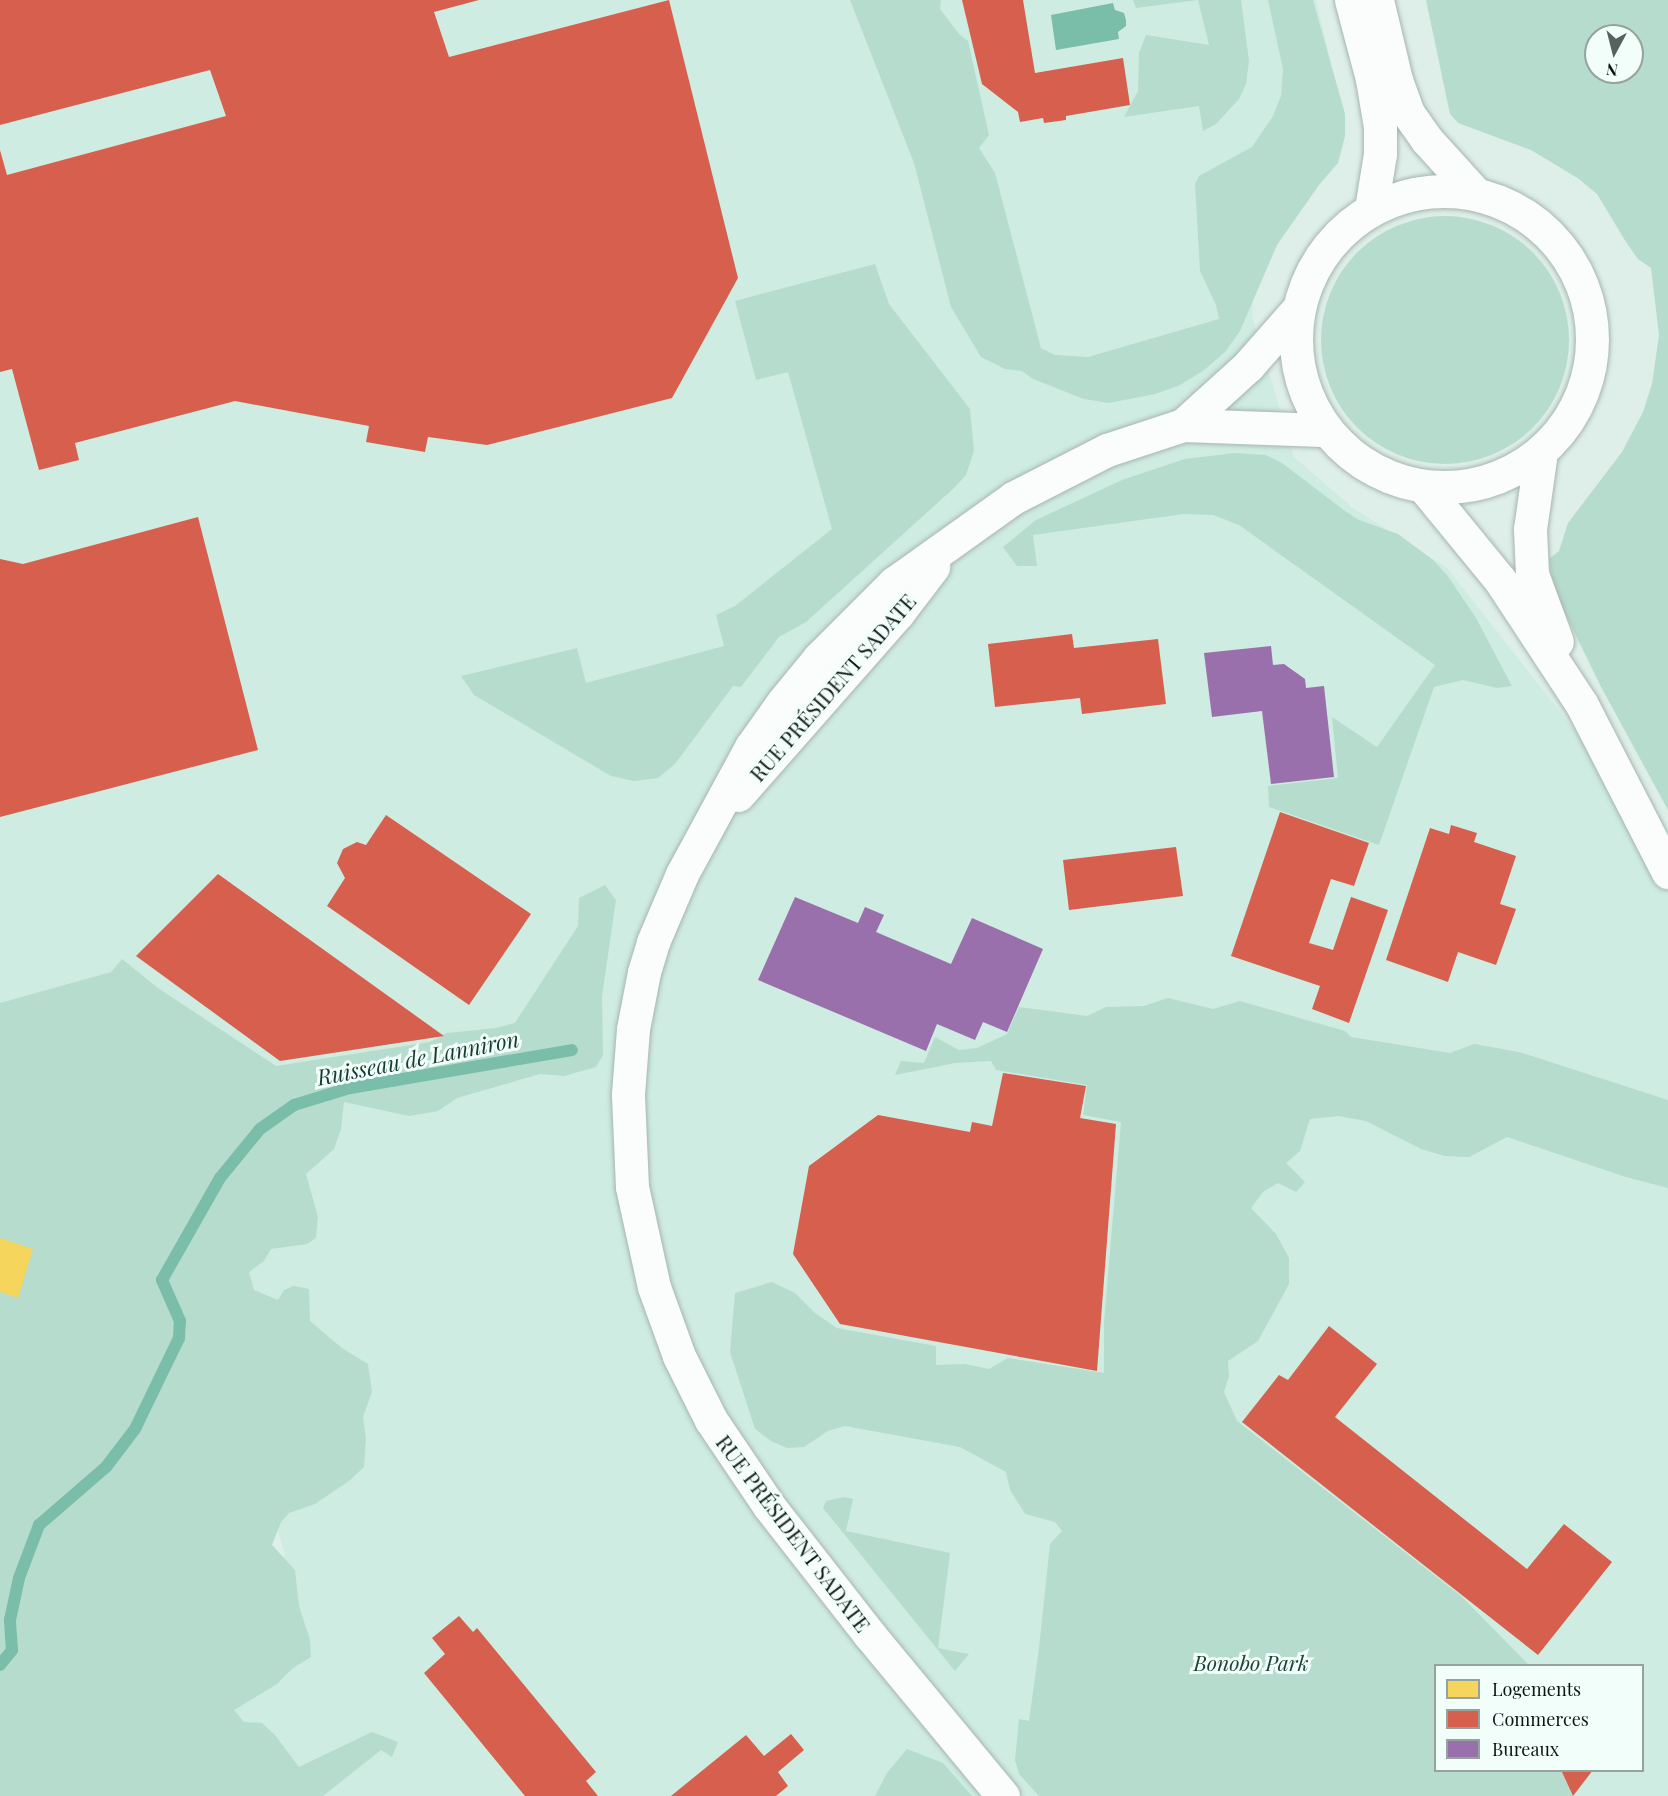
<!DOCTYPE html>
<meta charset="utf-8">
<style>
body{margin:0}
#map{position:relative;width:1668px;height:1796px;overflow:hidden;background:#ddefe8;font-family:"Playfair Display",serif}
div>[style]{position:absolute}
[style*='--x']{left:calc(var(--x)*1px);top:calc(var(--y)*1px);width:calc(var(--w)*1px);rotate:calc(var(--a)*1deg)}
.built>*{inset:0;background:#ceece1}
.green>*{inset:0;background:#b6dcce}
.round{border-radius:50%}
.water>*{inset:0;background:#7abda8}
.homes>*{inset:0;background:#f6d55c}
.shops>*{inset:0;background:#d6604d}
.offices>*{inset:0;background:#9970ab}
.stream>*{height:12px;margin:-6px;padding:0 6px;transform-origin:6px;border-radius:6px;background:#7abda8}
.roads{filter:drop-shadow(0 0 2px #a7b5b0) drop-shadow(0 0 2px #a7b5b0)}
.secondary>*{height:33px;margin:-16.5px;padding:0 16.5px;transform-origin:16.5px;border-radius:16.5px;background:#fafdfc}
.secondary>.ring{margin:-16.5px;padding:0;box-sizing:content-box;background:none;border:33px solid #fafdfc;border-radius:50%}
span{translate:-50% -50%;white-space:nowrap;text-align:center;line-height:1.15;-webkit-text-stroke:6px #f2fef9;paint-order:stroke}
.street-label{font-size:21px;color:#0c1713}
.park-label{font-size:21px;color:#1c4337;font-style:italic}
.water-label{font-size:22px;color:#143c30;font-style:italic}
.legend{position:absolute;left:1434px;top:1664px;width:210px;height:108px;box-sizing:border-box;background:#f2fef9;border:2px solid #96a29d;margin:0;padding:8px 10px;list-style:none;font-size:18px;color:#0c1713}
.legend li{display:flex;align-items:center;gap:12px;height:30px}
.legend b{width:30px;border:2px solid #96a29d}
.north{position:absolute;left:1584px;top:24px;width:60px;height:60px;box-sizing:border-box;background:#f2fef9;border:2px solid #96a29d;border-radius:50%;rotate:187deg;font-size:16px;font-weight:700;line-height:24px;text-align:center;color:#0c1713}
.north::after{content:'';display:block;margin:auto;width:21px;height:27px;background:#55635e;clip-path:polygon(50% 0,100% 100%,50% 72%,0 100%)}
</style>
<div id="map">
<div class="built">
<i style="clip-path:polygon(evenodd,0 0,1316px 0,1338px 93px,1340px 129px,1254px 281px,1252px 316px,1294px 457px,1353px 508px,1447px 568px,1668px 849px,1668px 1796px,160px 1796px,285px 1554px,111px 984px,0 1013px,0 0,1436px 1666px,1642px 1666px,1642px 1770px,1436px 1770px,1436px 1666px)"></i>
</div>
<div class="green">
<i style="clip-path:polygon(850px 0,941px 0,940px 9px,960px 35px,968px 41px,989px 135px,979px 148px,995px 173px,1041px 348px,1055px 355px,1088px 357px,1219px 319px,1216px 305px,1200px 271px,1195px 184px,1199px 176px,1252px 147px,1273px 116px,1281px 96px,1283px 69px,1268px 0,1313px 0,1345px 114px,1345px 136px,1338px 163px,1319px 185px,1277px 245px,1240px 331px,1225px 352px,1203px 371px,1178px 386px,1155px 394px,1109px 403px,1084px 399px,1033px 379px,1022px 371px,1005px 369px,981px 357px,951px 307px,914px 163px)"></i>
<i style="clip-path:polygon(1133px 0,1241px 0,1249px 61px,1246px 84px,1239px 99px,1216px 124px,1203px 131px,1199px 106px,1124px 117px,1138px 91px,1139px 53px,1146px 35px,1209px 45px,1198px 0,1136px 8px)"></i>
<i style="clip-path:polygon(evenodd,1426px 0,1668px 0,1668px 810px,1601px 687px,1565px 613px,1553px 587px,1549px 559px,1559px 551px,1568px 523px,1622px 452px,1643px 412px,1652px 384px,1659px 335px,1651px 268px,1638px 259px,1626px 242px,1597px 194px,1579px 179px,1531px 150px,1458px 123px,1450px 114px,1426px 0,1596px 36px,1632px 36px,1632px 72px,1596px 72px,1596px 36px)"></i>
<i class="round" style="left:1321px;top:216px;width:248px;height:248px"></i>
<i style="clip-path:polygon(875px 264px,889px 304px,970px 409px,974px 451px,966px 475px,954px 488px,806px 622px,779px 637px,741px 687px,733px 686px,675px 764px,658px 778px,634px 781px,611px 776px,474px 695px,461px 676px,577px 648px,586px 683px,724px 646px,716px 615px,735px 606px,832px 529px,788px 372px,756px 380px,735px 301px)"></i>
<i style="clip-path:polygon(1234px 453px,1266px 455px,1282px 463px,1345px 511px,1359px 520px,1398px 534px,1433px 560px,1447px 575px,1476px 618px,1512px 686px,1497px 688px,1463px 680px,1434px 687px,1379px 845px,1269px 807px,1268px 786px,1338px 778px,1332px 717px,1377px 747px,1435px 665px,1239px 525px,1213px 515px,1183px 514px,1033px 535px,1037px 566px,1017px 566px,1003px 547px,1036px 520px,1122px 480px,1185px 459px)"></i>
<i style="clip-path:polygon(605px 885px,616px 900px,602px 996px,603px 1055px,596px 1067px,564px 1076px,540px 1074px,457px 1098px,438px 1111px,409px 1116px,344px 1102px,341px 1129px,334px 1149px,306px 1174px,318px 1217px,316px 1238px,307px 1244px,271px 1249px,264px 1261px,249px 1272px,254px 1290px,278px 1300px,284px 1290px,294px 1286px,309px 1289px,310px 1321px,342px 1348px,368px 1364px,372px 1392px,363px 1417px,366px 1439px,364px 1467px,349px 1481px,315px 1504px,289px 1513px,281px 1522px,272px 1545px,295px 1570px,299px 1606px,310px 1640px,311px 1657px,293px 1668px,277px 1684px,234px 1710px,244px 1722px,262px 1723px,275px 1735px,299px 1767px,372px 1732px,398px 1742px,392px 1757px,381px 1750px,323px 1796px,0 1796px,0 1003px,111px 972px,122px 959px,158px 988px,276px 1066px,430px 1042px,447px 1033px,496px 1028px,515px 1023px,578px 926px,579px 898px)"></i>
<i style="clip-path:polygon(1168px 998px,1213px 1009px,1240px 1001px,1345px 1031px,1351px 1037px,1450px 1053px,1474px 1044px,1519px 1052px,1668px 1100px,1668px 1188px,1626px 1177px,1507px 1137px,1469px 1157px,1445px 1156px,1421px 1149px,1366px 1121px,1338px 1116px,1310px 1119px,1300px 1151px,1286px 1163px,1305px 1182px,1296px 1192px,1278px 1183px,1263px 1192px,1251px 1208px,1276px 1234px,1289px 1258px,1289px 1284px,1258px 1341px,1228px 1361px,1229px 1376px,1224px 1392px,1237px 1421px,1461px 1596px,1529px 1665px,1436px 1666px,1436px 1770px,1561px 1771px,1573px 1796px,1039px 1796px,1019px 1774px,1015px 1760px,1019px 1719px,1029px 1721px,1039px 1648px,1050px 1544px,1062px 1531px,1055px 1522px,1025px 1514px,1010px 1490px,1006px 1472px,960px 1447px,845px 1426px,828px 1431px,804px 1447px,787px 1448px,771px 1441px,755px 1429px,730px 1352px,735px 1293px,772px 1282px,795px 1293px,815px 1313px,837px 1328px,936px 1346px,936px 1365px,965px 1364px,989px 1369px,1008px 1358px,1104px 1373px,1104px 1322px,1121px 1122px,1083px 1115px,1087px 1085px,996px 1070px,991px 1061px,955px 1063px,895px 1075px,901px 1061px,924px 1063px,935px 1037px,959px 1050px,977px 1048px,1007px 1034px,1019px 1007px,1087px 1016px,1106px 1007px,1144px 1006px)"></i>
<i style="clip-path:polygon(844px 1497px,853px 1499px,846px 1531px,950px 1553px,938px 1648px,969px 1654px,955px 1671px,823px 1508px,826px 1501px)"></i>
<i style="clip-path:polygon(907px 1749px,943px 1763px,972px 1796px,875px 1796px,887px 1773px)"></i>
</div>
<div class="water">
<i style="clip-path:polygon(1113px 3px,1115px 10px,1124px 13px,1126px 20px,1126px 26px,1118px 32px,1119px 39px,1056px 50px,1051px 15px)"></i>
</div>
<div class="homes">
<i style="clip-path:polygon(0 1238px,33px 1249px,18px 1298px,0 1292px)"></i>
</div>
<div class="shops">
<i style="clip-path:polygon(0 0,479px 0,434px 12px,449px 57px,669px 0,738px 278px,672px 398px,487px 445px,428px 437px,425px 452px,366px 442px,369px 426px,235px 401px,75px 443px,79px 460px,39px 470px,12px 369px,0 372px,0 150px,7px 175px,226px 116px,210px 70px,0 125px)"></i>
<i style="clip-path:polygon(962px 0,1023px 0,1035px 73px,1123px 58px,1130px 105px,1066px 116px,1066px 120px,1044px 123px,1043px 118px,1020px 122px,1018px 112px,982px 84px)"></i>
<i style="clip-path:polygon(198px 517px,258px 750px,0 817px,0 559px,23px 564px)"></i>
<i style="clip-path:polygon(1072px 634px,1074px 648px,1158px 639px,1166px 704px,1082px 714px,1080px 698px,995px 707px,988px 644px)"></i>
<i style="clip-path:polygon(1280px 812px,1369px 843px,1354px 886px,1331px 879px,1309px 943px,1333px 950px,1351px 897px,1388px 910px,1349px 1023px,1312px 1009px,1320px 986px,1231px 956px)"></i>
<i style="clip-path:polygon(386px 815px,531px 914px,469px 1005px,327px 906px,345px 878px,337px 863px,343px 849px,357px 842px,366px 845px)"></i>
<i style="clip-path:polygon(1451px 825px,1477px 833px,1474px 842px,1516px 856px,1500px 904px,1516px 909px,1496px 965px,1458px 952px,1448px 982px,1386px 960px,1430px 828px,1449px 834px)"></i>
<i style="clip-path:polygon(1176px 847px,1183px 896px,1069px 910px,1063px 860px)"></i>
<i style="clip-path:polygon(218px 874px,444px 1036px,280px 1061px,136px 956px)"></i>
<i style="clip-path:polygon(1003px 1073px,1086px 1086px,1080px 1118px,1116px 1124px,1097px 1371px,840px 1324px,793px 1254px,809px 1166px,878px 1115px,970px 1132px,972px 1122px,992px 1126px)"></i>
<i style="clip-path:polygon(1329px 1326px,1377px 1364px,1335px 1417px,1527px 1569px,1564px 1524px,1612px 1562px,1538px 1655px,1242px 1422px,1279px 1375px,1288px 1380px)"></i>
<i style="clip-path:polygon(459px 1616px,473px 1632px,477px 1628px,596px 1772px,586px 1781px,598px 1796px,525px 1796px,424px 1673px,445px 1654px,432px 1638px)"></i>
<i style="clip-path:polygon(791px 1734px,804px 1750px,778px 1772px,788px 1786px,776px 1796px,671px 1796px,746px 1735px,764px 1756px)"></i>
<i style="clip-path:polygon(1561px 1770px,1593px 1770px,1573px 1796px)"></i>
</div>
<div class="offices">
<i style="clip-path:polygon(1271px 646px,1273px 665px,1284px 664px,1305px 679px,1306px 688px,1324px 686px,1334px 777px,1271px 784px,1262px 711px,1212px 717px,1204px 653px)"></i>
<i style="clip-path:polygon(795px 897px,858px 923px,865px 907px,884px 915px,876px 932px,951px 964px,972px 918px,1043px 949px,1007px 1032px,983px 1022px,975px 1040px,937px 1024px,926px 1051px,758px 980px)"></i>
</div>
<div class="stream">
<i style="--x:0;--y:1665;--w:19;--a:-51"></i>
<i style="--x:12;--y:1650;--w:30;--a:-94"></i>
<i style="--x:10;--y:1620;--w:43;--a:-77.9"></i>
<i style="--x:19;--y:1578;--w:57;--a:-69.3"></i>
<i style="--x:39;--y:1525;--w:89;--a:-40.9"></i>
<i style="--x:106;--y:1467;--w:48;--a:-52.7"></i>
<i style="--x:135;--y:1429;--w:101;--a:-64.2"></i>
<i style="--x:179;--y:1338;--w:17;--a:-87"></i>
<i style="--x:180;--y:1321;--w:45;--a:-113.7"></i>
<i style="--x:162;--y:1280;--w:117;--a:-60.4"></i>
<i style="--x:220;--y:1178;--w:63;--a:-50.8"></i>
<i style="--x:260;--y:1129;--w:42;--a:-35.2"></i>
<i style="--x:294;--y:1105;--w:59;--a:-16.9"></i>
<i style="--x:350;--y:1088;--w:225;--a:-9.7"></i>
</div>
<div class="roads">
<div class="secondary">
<i style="--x:1351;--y:0;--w:82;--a:75.1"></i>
<i style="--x:1372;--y:79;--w:49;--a:80.5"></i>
<i style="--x:1380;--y:127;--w:27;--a:90"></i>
<i style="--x:1380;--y:154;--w:56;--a:99.3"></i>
<i style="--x:1377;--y:0;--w:82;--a:76.6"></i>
<i style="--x:1396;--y:80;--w:35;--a:70"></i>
<i style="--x:1408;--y:113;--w:33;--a:55"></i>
<i style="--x:1427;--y:140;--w:73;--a:47.8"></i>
<i class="ring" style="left:1296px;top:191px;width:263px;height:263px"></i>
<i style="--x:1183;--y:425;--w:88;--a:-42.2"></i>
<i style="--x:1248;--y:366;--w:76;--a:-48.7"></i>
<i style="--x:1541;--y:452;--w:78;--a:98.1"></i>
<i style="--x:1530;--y:529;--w:45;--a:87.5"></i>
<i style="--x:1532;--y:574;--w:72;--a:69.8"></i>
<i style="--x:1423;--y:486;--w:122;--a:50.7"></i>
<i style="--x:1500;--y:580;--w:149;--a:56.7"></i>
<i style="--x:1582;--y:705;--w:188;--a:62.8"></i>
<i style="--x:738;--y:795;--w:242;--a:-48.7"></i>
<i style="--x:898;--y:613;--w:58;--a:-52.7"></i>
<i style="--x:1003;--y:1796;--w:210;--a:-129.6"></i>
<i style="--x:869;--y:1634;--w:162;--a:-128"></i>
<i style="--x:769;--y:1506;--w:104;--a:-124"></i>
<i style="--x:711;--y:1420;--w:72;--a:-116.6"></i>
<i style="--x:679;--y:1356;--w:73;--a:-109.9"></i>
<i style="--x:654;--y:1287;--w:102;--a:-102.4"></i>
<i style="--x:632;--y:1187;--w:93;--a:-92.5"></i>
<i style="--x:628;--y:1094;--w:65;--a:-85.6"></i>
<i style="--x:633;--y:1029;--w:58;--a:-79.1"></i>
<i style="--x:644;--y:972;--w:31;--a:-73"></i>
<i style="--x:653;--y:942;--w:74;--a:-66.9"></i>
<i style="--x:682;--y:874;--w:145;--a:-61.5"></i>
<i style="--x:751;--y:747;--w:55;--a:-54.6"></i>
<i style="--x:783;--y:702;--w:57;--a:-50.7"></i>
<i style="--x:819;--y:658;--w:106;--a:-45"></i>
<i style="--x:894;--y:583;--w:146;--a:-35.5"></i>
<i style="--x:1013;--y:498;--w:106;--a:-27.1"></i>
<i style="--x:1107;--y:450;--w:80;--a:-18.2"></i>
<i style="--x:1183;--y:425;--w:139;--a:2.1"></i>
</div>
</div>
<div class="street-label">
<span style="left:832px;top:687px;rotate:-49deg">RUE PRÉSIDENT SADATE</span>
<span style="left:794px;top:1533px;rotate:53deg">RUE PRÉSIDENT SADATE</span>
</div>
<div class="park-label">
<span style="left:1251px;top:1662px">Bonobo Park</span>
</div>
<div class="water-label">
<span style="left:418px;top:1058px;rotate:-11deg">Ruisseau de Lanniron</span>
</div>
<ul class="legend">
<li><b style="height:16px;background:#f6d55c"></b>Logements</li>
<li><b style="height:16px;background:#d6604d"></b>Commerces</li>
<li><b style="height:16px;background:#9970ab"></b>Bureaux</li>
</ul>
<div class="north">N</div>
</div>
